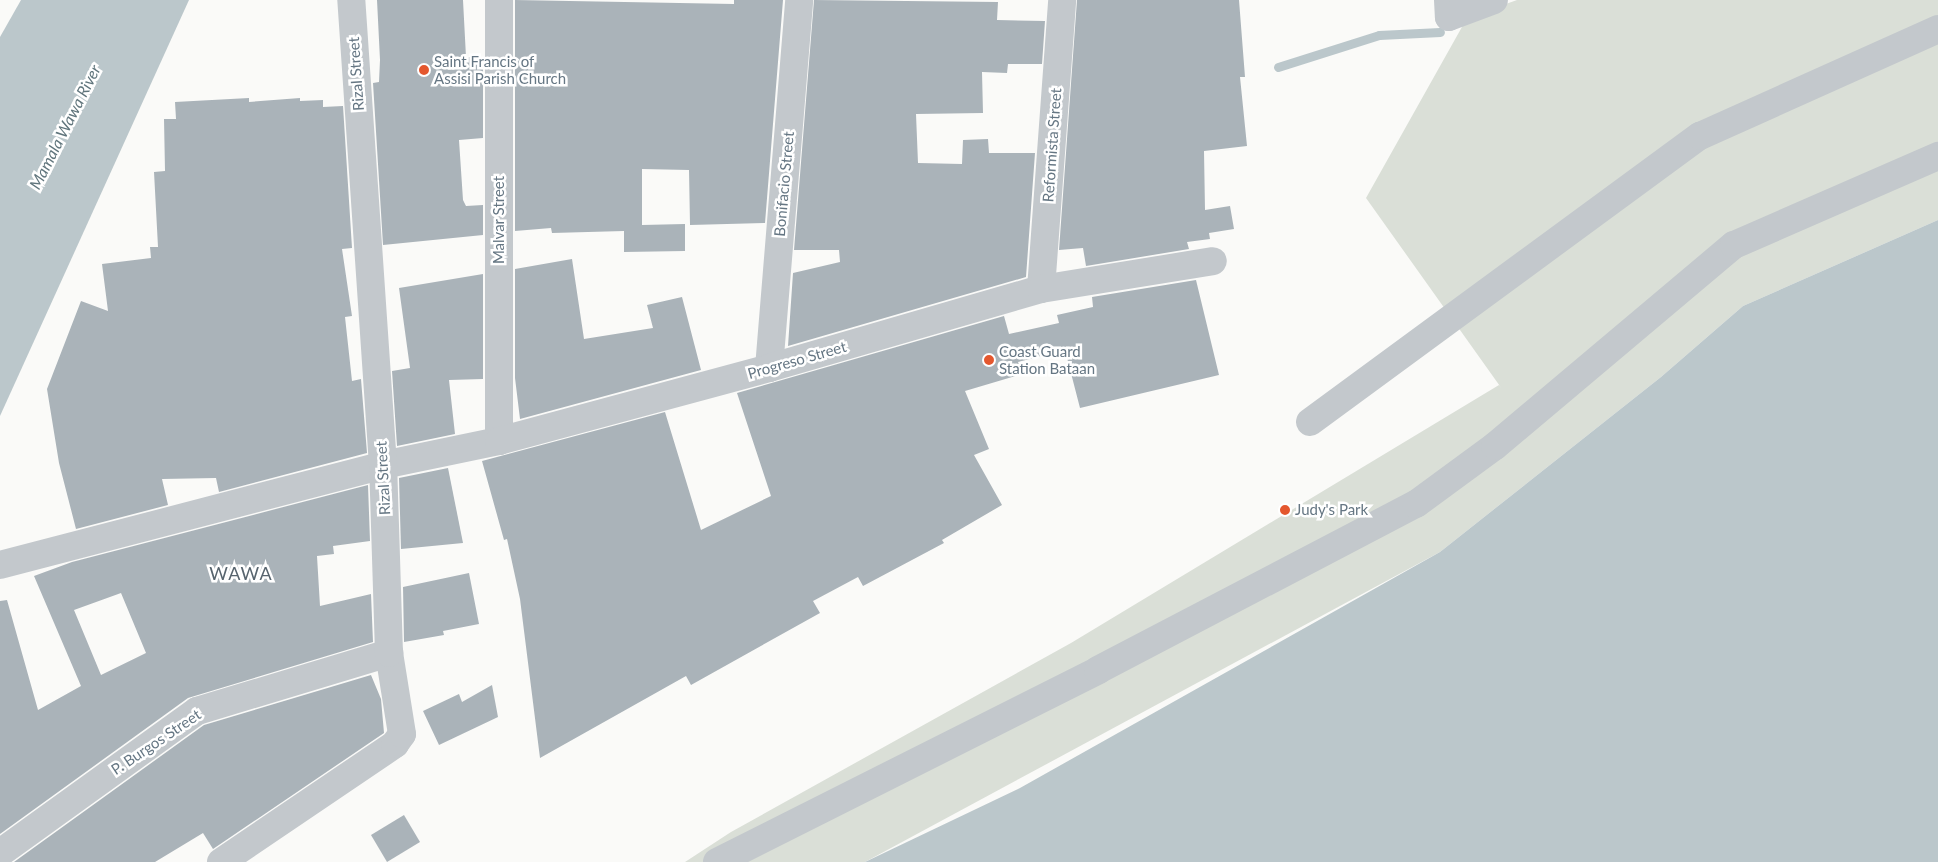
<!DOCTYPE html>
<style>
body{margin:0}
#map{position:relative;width:1938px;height:862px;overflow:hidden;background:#fafaf8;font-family:Lato,sans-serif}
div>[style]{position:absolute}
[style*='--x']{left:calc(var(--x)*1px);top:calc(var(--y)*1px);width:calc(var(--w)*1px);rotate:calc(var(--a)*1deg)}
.green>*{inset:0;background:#dadfd7}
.water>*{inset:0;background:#bbc7cb}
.stream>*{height:9px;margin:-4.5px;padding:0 4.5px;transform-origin:4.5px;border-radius:4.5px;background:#bbc7cb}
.building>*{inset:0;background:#aab3b9}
.street>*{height:28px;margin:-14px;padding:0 14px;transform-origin:14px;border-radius:14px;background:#c3c8cc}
.dots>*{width:14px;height:14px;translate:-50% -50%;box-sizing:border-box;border:2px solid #fff;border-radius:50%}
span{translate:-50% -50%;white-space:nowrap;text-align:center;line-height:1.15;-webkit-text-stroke:5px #fff;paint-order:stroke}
.poi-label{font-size:15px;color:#657683}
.left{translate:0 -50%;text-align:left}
.street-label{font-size:15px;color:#657683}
.water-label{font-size:16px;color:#60757c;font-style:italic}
.quarter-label{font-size:18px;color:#57646e;letter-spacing:1px}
</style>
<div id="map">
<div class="green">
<i style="clip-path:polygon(1517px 0,1938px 0,1938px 220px,1743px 306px,1661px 377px,1440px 552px,865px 862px,685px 862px,731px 832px,1071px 643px,1499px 385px,1502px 389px,1366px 198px,1467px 18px)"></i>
</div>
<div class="water">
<i style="clip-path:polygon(21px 0,189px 0,0 416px,0 37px)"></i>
<i style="clip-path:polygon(1938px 220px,1938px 862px,865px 862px,1020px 788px,1440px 552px,1661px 377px,1743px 306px)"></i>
</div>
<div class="stream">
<i style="--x:1278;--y:67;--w:106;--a:-17.6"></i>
<i style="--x:1379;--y:35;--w:61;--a:-2.8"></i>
</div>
<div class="building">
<i style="clip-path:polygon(377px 0,463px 0,466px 57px,483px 57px,483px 138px,459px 140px,463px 200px,466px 206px,483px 205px,483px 235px,383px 245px,373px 83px,379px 82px,380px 60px)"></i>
<i style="clip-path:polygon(515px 0,734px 4px,734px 0,783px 0,765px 223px,690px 225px,689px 170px,642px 169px,642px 225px,685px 224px,685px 251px,624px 252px,624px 231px,552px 233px,551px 228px,515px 231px)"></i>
<i style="clip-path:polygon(814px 0,998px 2px,997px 20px,1045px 21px,1042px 64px,1008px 64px,1007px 73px,982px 72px,983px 113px,916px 114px,918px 163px,962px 164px,963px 140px,988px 139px,989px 153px,1035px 153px,1026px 277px,788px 346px,793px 273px,840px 262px,839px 250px,794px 250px)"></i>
<i style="clip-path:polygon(1077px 0,1239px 0,1245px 77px,1240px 77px,1247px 146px,1204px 151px,1205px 210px,1230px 206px,1234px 229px,1209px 233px,1210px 239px,1187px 242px,1189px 249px,1086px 266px,1083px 248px,1059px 250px)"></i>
<i style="clip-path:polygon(249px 98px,249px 102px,300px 98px,300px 101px,323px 100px,323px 107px,343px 106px,352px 248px,342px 249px,352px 316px,345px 317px,352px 381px,361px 379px,367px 453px,219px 492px,216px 478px,162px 479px,168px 505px,76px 529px,59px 463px,47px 389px,81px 301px,108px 311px,102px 264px,151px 258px,150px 247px,158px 247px,154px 172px,165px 171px,164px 119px,176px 119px,175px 102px)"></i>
<i style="clip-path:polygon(572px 259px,584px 339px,653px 328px,647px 305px,682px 297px,701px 370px,520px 419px,515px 378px,515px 269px)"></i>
<i style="clip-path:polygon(483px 274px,483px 379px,449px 380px,455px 434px,397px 446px,392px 371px,410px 368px,399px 288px)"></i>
<i style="clip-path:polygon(1196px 280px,1219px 375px,1080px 408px,1065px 350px,1018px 362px,1022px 374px,965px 391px,989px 449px,974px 455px,1002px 505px,942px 540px,944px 543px,863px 586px,858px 577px,813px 601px,820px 613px,691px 685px,686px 676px,540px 758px,520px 599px,507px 539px,504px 540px,482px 461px,665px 412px,701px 530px,771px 496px,737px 393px,1004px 316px,1009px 334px,1059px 323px,1057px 315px,1093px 307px,1092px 297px)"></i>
<i style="clip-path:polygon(448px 468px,463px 543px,401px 549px,399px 478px)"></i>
<i style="clip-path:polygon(evenodd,368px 485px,370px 541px,333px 546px,334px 554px,317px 556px,320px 606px,371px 594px,373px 642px,188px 698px,0 834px,0 601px,7px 600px,38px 710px,81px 686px,34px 576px,72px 562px,368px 485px,121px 593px,146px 653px,101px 675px,74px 610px,121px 593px)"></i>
<i style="clip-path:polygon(469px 573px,479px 624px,443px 631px,444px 635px,404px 642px,403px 587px)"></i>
<i style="clip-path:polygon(371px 675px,381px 699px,384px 733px,213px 849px,203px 833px,155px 862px,14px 862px,204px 725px)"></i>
<i style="clip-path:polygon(492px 685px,498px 717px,439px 745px,423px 711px,459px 694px,462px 702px)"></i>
<i style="clip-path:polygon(404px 815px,420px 842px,387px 862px,371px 835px)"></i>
</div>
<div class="street">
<i style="--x:1448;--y:0;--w:17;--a:87"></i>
<i style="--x:1449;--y:17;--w:48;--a:-20.7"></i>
<i style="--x:1041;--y:289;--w:290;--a:-85.8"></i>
<i style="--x:769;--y:368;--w:369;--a:-85.3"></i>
<i style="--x:1310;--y:422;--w:484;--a:-36.3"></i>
<i style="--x:1700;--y:136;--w:261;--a:-24.2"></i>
<i style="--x:499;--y:441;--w:441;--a:-90"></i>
<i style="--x:0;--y:565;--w:396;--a:-14.6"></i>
<i style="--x:383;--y:465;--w:118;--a:-11.7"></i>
<i style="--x:499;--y:441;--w:280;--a:-15.1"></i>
<i style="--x:769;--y:368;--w:283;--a:-16.2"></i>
<i style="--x:1041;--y:289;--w:174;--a:-9.2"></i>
<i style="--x:0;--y:853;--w:243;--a:-35.8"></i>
<i style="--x:197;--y:711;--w:201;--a:-16.8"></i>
<i style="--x:221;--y:862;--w:210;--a:-34.1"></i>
<i style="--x:395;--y:744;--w:12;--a:-55"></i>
<i style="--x:402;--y:734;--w:82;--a:-99.1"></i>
<i style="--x:389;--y:653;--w:188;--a:-91.8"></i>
<i style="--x:383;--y:465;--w:466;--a:-93.9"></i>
<i style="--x:717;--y:862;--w:427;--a:-26.7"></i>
<i style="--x:1098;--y:670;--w:359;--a:-27.6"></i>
<i style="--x:1416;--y:504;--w:98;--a:-36.3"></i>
<i style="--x:1495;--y:446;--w:312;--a:-40.1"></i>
<i style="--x:1734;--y:245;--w:223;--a:-23.6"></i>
</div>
<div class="dots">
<i style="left:424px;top:70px;background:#e4572e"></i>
<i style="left:989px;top:360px;background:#e4572e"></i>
<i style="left:1285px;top:510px;background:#e4572e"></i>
</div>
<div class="poi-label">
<span class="left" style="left:434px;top:70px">Saint Francis of<br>Assisi Parish Church</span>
<span class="left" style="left:999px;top:360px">Coast Guard<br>Station Bataan</span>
<span class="left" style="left:1295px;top:510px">Judy's Park</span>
</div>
<div class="street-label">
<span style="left:356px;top:74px;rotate:-94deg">Rizal Street</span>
<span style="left:1052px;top:145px;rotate:-86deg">Reformista Street</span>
<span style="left:784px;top:184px;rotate:-85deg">Bonifacio Street</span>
<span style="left:499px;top:220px;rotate:-90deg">Malvar Street</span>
<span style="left:797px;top:360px;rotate:-16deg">Progreso Street</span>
<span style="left:383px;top:478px;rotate:-93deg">Rizal Street</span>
<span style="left:156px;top:742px;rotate:-34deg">P. Burgos Street</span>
</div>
<div class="water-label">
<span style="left:65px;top:127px;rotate:-63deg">Mamala Wawa River</span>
</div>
<div class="quarter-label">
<span style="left:241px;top:573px">WAWA</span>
</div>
</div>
